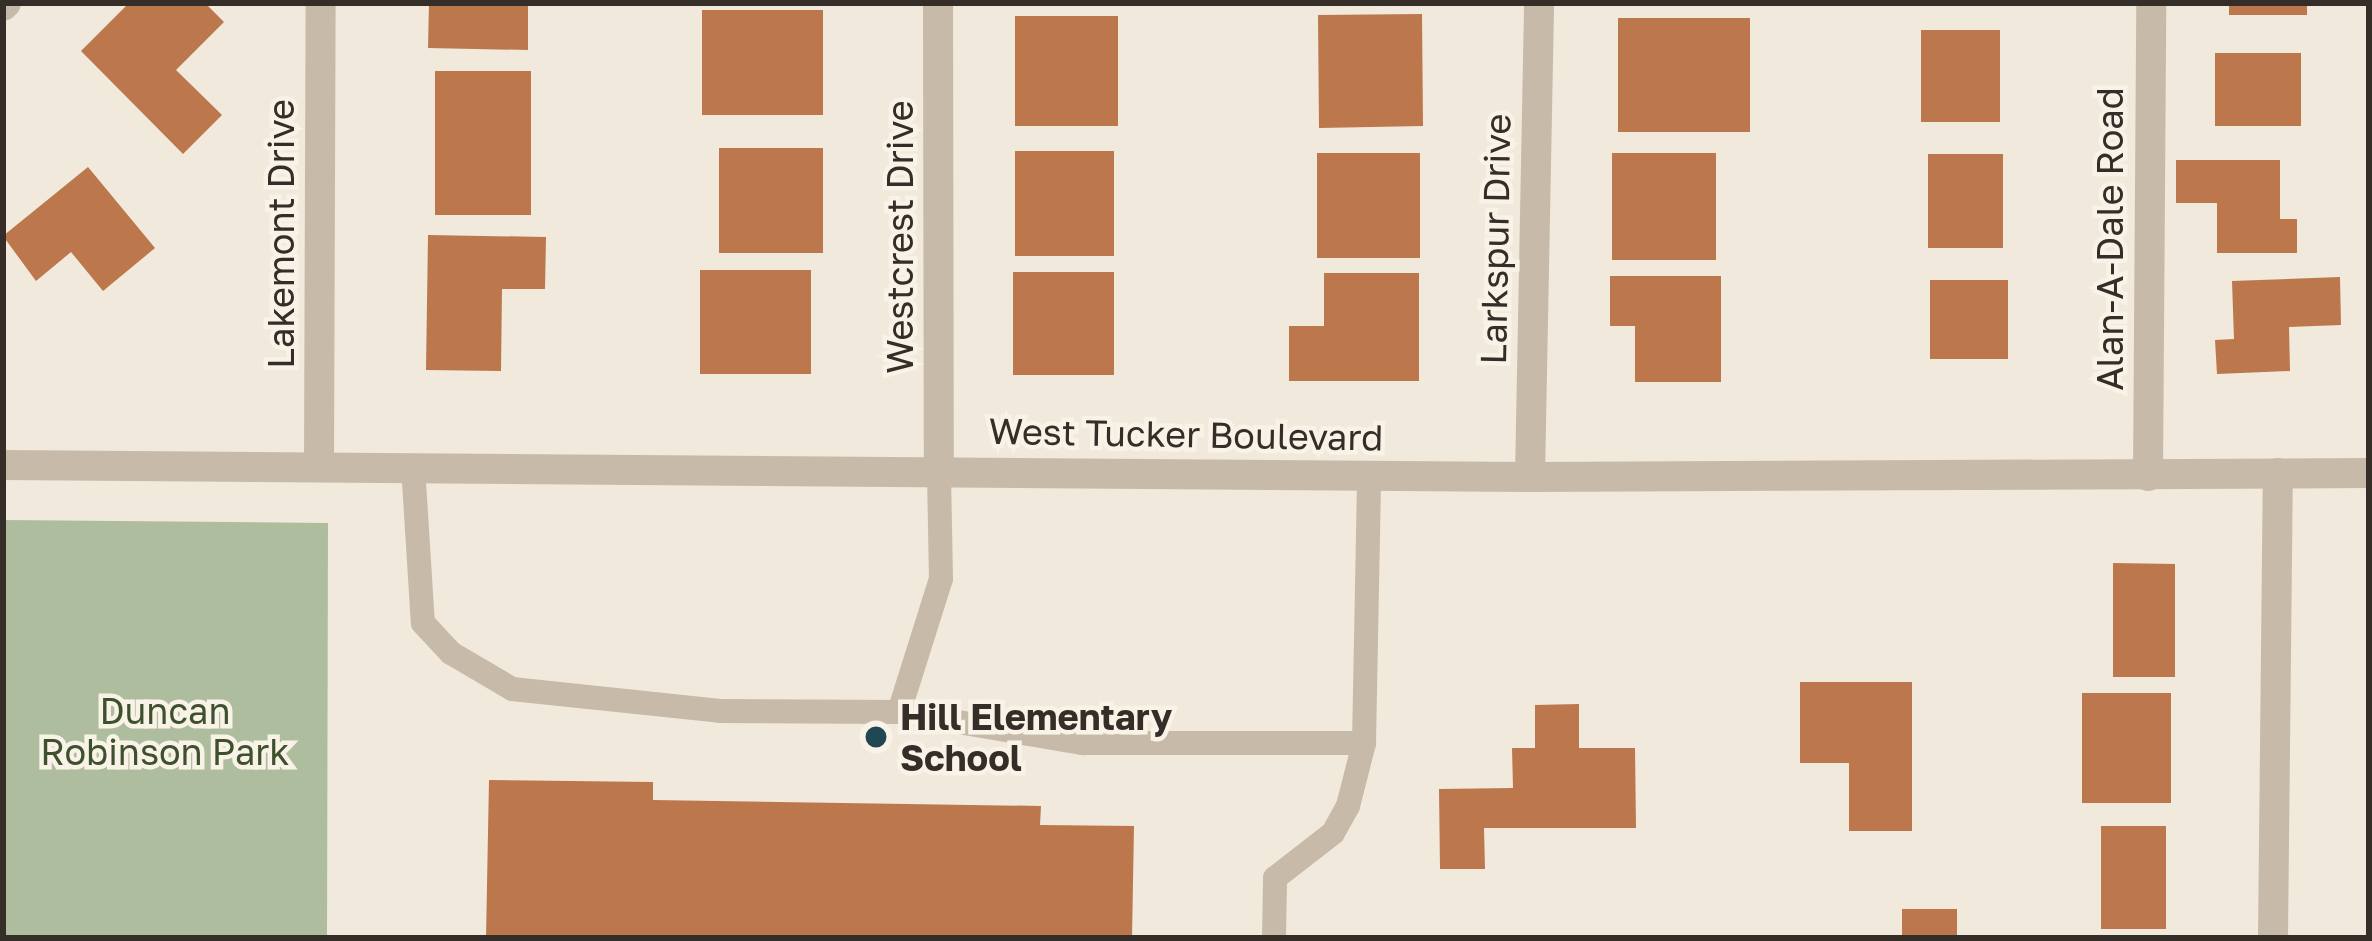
<!DOCTYPE html>
<style>
body{margin:0}
#map{position:relative;width:2372px;height:941px;overflow:hidden;background:#f0e9dc;font-family:"Golos Text",sans-serif}
div>[style]{position:absolute}
[style*='--x']{left:calc(var(--x)*1px);top:calc(var(--y)*1px);width:calc(var(--w)*1px);rotate:calc(var(--a)*1deg)}
.green>*{inset:0;background:#aebd9d}
.building>*{inset:0;background:#bc774d}
.service>*{height:24px;margin:-12px;padding:0 12px;transform-origin:12px;border-radius:12px;background:#c7baa9}
.minor>*{height:30px;margin:-15px;padding:0 15px;transform-origin:15px;border-radius:15px;background:#c7baa9}
.tertiary>*{height:30px;margin:-15px;padding:0 15px;transform-origin:15px;border-radius:15px;background:#c7baa9}
.dots>*{width:33px;height:33px;translate:-50% -50%;box-sizing:border-box;border:6px solid #f8f2e7;border-radius:50%}
span{translate:-50% -50%;white-space:nowrap;text-align:center;line-height:1.15;-webkit-text-stroke:9px #f8f2e7;paint-order:stroke}
.street-label{font-size:36px;color:#342d28}
.park-label{font-size:36px;color:#3f502e}
.poi-label{font-size:36px;color:#342d28;font-weight:700}
.left{translate:0 -50%;text-align:left}
.frame{position:absolute;inset:0;border:6px solid #342d28;pointer-events:none}
</style>
<div id="map">
<div class="green">
<i style="clip-path:polygon(3px 520px,328px 523px,327px 938px,3px 938px)"></i>
</div>
<div class="building">
<i style="clip-path:polygon(129px 3px,205px 3px,224px 22px,176px 70px,222px 115px,183px 154px,81px 51px)"></i>
<i style="clip-path:polygon(429px 3px,528px 3px,528px 50px,428px 48px)"></i>
<i style="clip-path:polygon(2229px 3px,2307px 3px,2307px 15px,2229px 15px)"></i>
<i style="clip-path:polygon(702px 10px,823px 10px,823px 115px,702px 115px)"></i>
<i style="clip-path:polygon(1422px 14px,1423px 126px,1319px 128px,1318px 15px)"></i>
<i style="clip-path:polygon(1015px 16px,1118px 16px,1118px 126px,1015px 126px)"></i>
<i style="clip-path:polygon(1618px 18px,1750px 18px,1750px 132px,1618px 132px)"></i>
<i style="clip-path:polygon(1921px 30px,2000px 30px,2000px 122px,1921px 122px)"></i>
<i style="clip-path:polygon(2215px 53px,2301px 53px,2301px 126px,2215px 126px)"></i>
<i style="clip-path:polygon(435px 71px,531px 71px,531px 215px,435px 215px)"></i>
<i style="clip-path:polygon(719px 148px,823px 148px,823px 253px,719px 253px)"></i>
<i style="clip-path:polygon(1015px 151px,1114px 151px,1114px 256px,1015px 256px)"></i>
<i style="clip-path:polygon(1317px 153px,1420px 153px,1420px 258px,1317px 258px)"></i>
<i style="clip-path:polygon(1612px 153px,1716px 153px,1716px 260px,1612px 260px)"></i>
<i style="clip-path:polygon(1928px 154px,2003px 154px,2003px 248px,1928px 248px)"></i>
<i style="clip-path:polygon(2176px 160px,2280px 160px,2280px 219px,2297px 219px,2297px 253px,2217px 253px,2217px 203px,2176px 203px)"></i>
<i style="clip-path:polygon(88px 167px,155px 248px,103px 291px,71px 252px,36px 281px,3px 236px)"></i>
<i style="clip-path:polygon(428px 235px,546px 237px,545px 289px,502px 289px,501px 371px,426px 370px)"></i>
<i style="clip-path:polygon(700px 270px,811px 270px,811px 374px,700px 374px)"></i>
<i style="clip-path:polygon(1013px 272px,1114px 272px,1114px 375px,1013px 375px)"></i>
<i style="clip-path:polygon(1324px 273px,1419px 273px,1419px 381px,1289px 381px,1289px 326px,1324px 326px)"></i>
<i style="clip-path:polygon(1610px 276px,1721px 276px,1721px 382px,1635px 382px,1635px 326px,1610px 326px)"></i>
<i style="clip-path:polygon(2340px 277px,2341px 325px,2289px 327px,2290px 371px,2217px 374px,2215px 340px,2234px 339px,2232px 281px)"></i>
<i style="clip-path:polygon(1930px 280px,2008px 280px,2008px 359px,1930px 359px)"></i>
<i style="clip-path:polygon(2113px 563px,2175px 564px,2175px 677px,2113px 677px)"></i>
<i style="clip-path:polygon(1800px 682px,1912px 682px,1912px 831px,1849px 831px,1849px 763px,1800px 763px)"></i>
<i style="clip-path:polygon(2082px 693px,2171px 693px,2171px 803px,2082px 803px)"></i>
<i style="clip-path:polygon(1579px 704px,1579px 748px,1635px 748px,1636px 828px,1484px 828px,1485px 869px,1440px 869px,1439px 789px,1513px 788px,1512px 748px,1535px 748px,1535px 705px)"></i>
<i style="clip-path:polygon(489px 780px,653px 782px,653px 800px,1041px 806px,1040px 825px,1134px 826px,1132px 938px,486px 938px)"></i>
<i style="clip-path:polygon(2101px 826px,2166px 826px,2166px 929px,2101px 929px)"></i>
<i style="clip-path:polygon(1902px 909px,1957px 909px,1957px 938px,1902px 938px)"></i>
</div>
<div class="service">
<i style="--x:413;--y:466;--w:157;--a:86.4"></i>
<i style="--x:423;--y:623;--w:41;--a:47"></i>
<i style="--x:451;--y:653;--w:71;--a:30.5"></i>
<i style="--x:512;--y:689;--w:209;--a:6"></i>
<i style="--x:720;--y:711;--w:179;--a:0.3"></i>
<i style="--x:899;--y:712;--w:139;--a:-72.5"></i>
<i style="--x:941;--y:579;--w:108;--a:-91.1"></i>
<i style="--x:899;--y:712;--w:187;--a:9.6"></i>
<i style="--x:1083;--y:743;--w:281;--a:0"></i>
<i style="--x:1364;--y:743;--w:268;--a:-88.9"></i>
<i style="--x:1274;--y:938;--w:60;--a:-89"></i>
<i style="--x:1275;--y:878;--w:73;--a:-37.8"></i>
<i style="--x:1333;--y:833;--w:31;--a:-61"></i>
<i style="--x:1348;--y:806;--w:65;--a:-75.7"></i>
</div>
<div class="minor">
<i style="--x:938;--y:3;--w:468;--a:89.9"></i>
<i style="--x:3;--y:6;--w:4;--a:-45"></i>
<i style="--x:319;--y:465;--w:462;--a:-89.8"></i>
<i style="--x:2148;--y:476;--w:473;--a:-89.6"></i>
<i style="--x:1530;--y:477;--w:474;--a:-88.9"></i>
<i style="--x:2273;--y:938;--w:465;--a:-89.4"></i>
</div>
<div class="tertiary">
<i style="--x:3;--y:465;--w:1527;--a:0.45"></i>
<i style="--x:1530;--y:477;--w:839;--a:-0.27"></i>
</div>
<div class="dots">
<i style="left:876px;top:737px;background:#214852"></i>
</div>
<div class="street-label">
<span style="left:281px;top:234px;rotate:-90deg">Lakemont Drive</span>
<span style="left:900px;top:237px;rotate:-90deg">Westcrest Drive</span>
<span style="left:1495px;top:239px;rotate:-89deg">Larkspur Drive</span>
<span style="left:2110px;top:239px;rotate:-90deg">Alan-A-Dale Road</span>
<span style="left:1186px;top:434px;rotate:1deg">West Tucker Boulevard</span>
</div>
<div class="park-label">
<span style="left:165px;top:731px">Duncan<br>Robinson Park</span>
</div>
<div class="poi-label">
<span class="left" style="left:900px;top:737px">Hill Elementary<br>School</span>
</div>
<div class="frame"></div>
</div>
